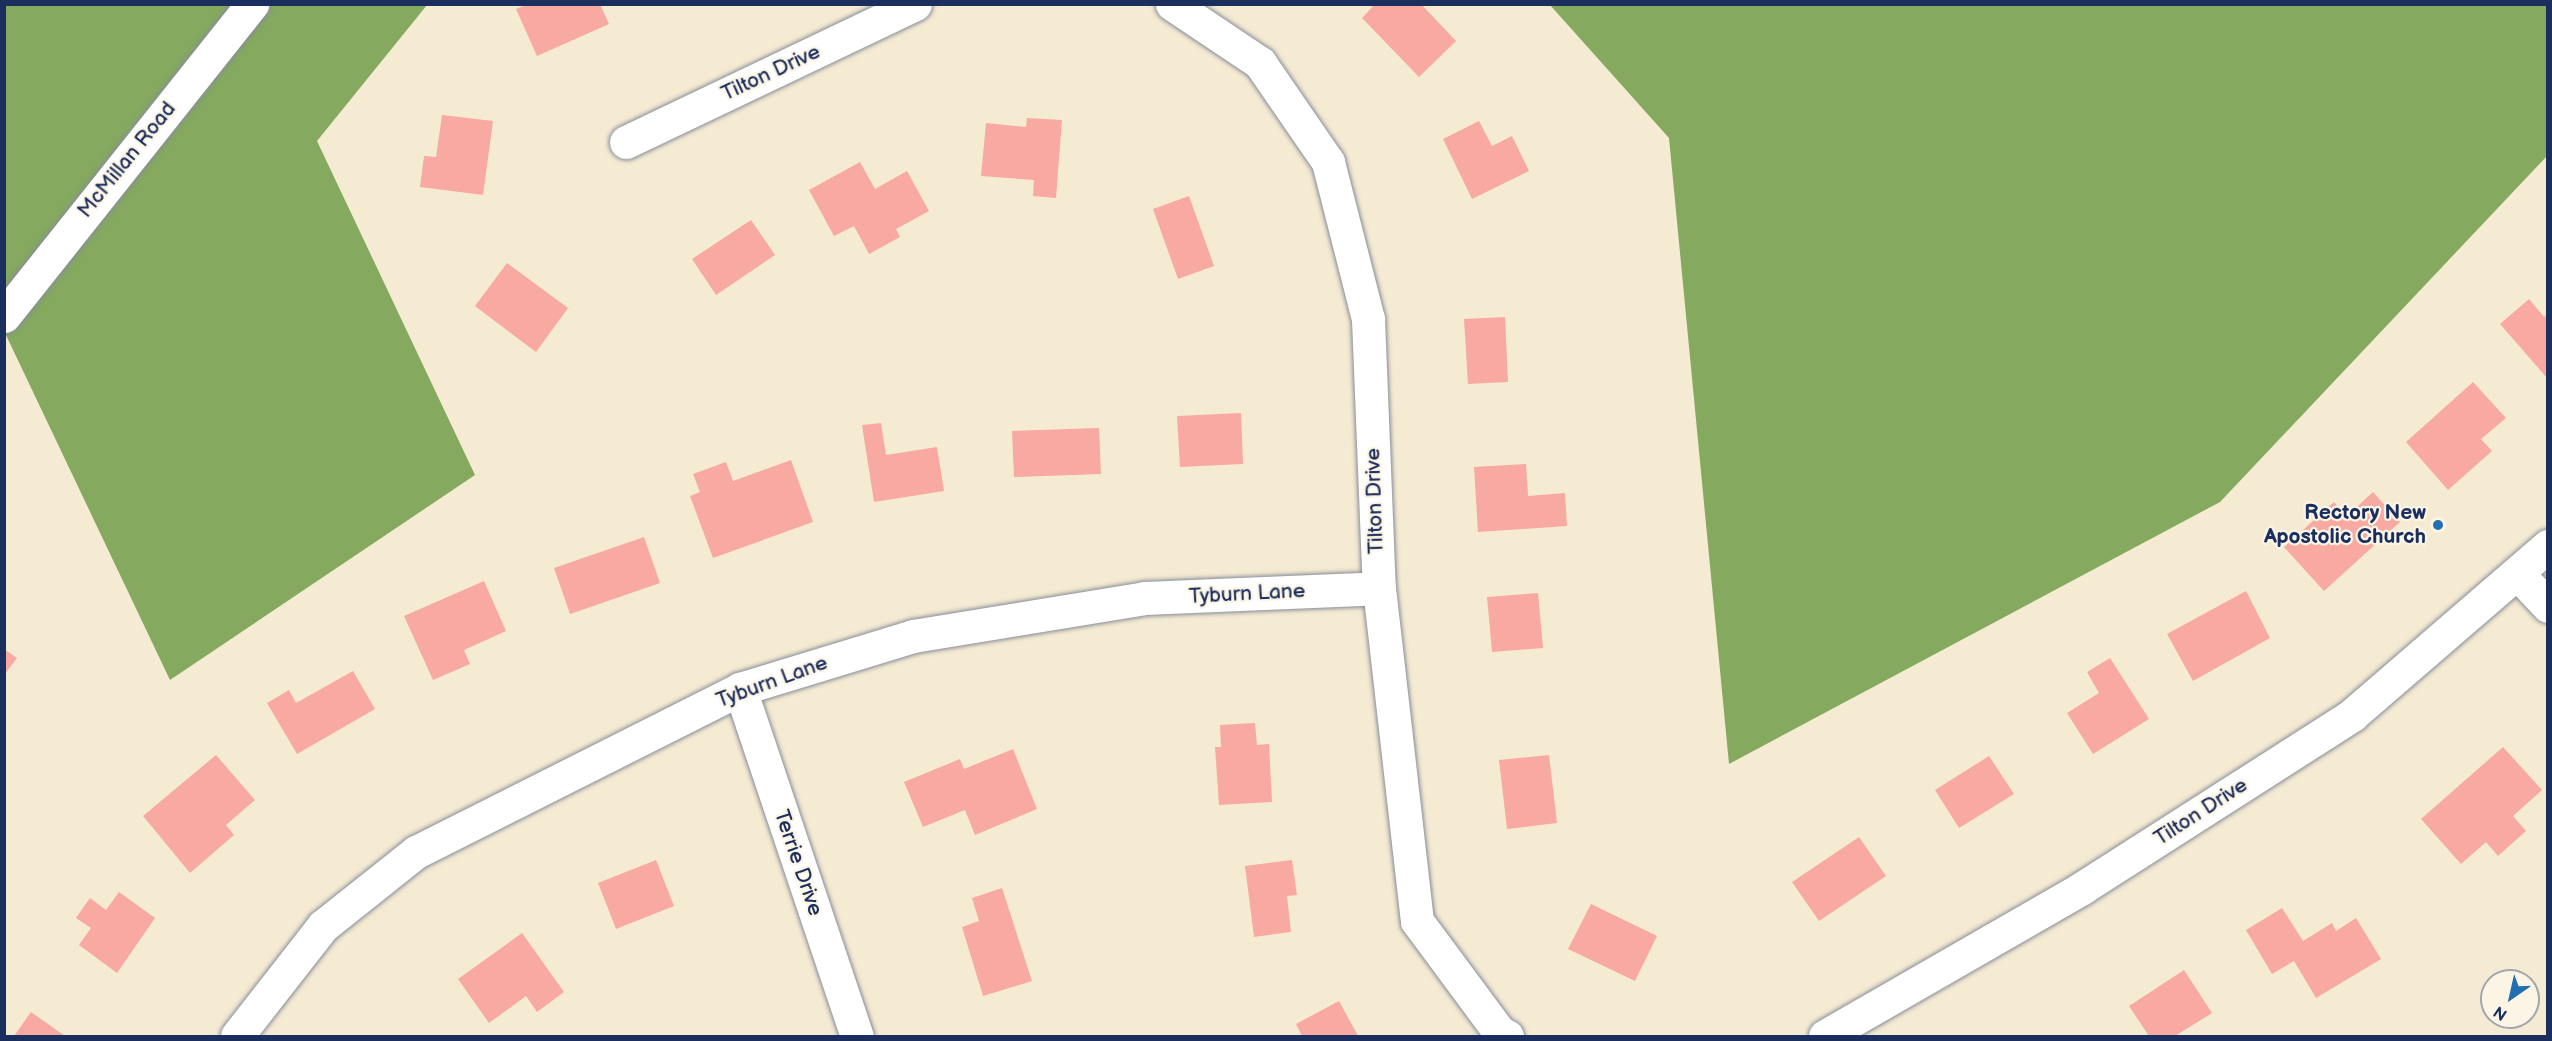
<!DOCTYPE html>
<style>
body{margin:0}
#map{position:relative;width:2552px;height:1041px;overflow:hidden;background:#f5ebd3;font-family:"Balsamiq Sans",sans-serif}
div>[style]{position:absolute}
[style*='--x']{left:calc(var(--x)*1px);top:calc(var(--y)*1px);width:calc(var(--w)*1px);rotate:calc(var(--a)*1deg)}
.forest>*{inset:0;background:#84a95f}
.building>*{inset:0;background:#f8a9a1}
.roads{filter:drop-shadow(0 0 2px #888d98) drop-shadow(0 0 2px #888d98)}
.street>*{height:33px;margin:-16.5px;padding:0 16.5px;transform-origin:16.5px;border-radius:16.5px;background:#fff}
.secondary>*{height:33px;margin:-16.5px;padding:0 16.5px;transform-origin:16.5px;border-radius:16.5px;background:#fff}
.dots>*{width:16px;height:16px;translate:-50% -50%;box-sizing:border-box;border:3px solid #fcf5e5;border-radius:50%}
span{translate:-50% -50%;white-space:nowrap;text-align:center;line-height:1.15;-webkit-text-stroke:4.5px #fcf5e5;paint-order:stroke}
.street-label{font-size:21px;color:#1b2f5e}
.poi-label{font-size:21px;color:#1b2f5e;font-weight:700}
.right{translate:-100% -50%;text-align:right}
.frame{position:absolute;inset:0;border:6px solid #1b2f5e;pointer-events:none}
.north{position:absolute;left:2480px;top:969px;width:60px;height:60px;box-sizing:border-box;background:#fcf5e5;border:2px solid #a2a6af;border-radius:50%;rotate:214deg;font-size:16px;font-weight:700;line-height:24px;text-align:center;color:#1b2f5e}
.north::after{content:'';display:block;margin:auto;width:21px;height:27px;background:#1f6fb2;clip-path:polygon(50% 0,100% 100%,50% 72%,0 100%)}
</style>
<div id="map">
<div class="forest">
<i style="clip-path:polygon(5px 5px,427px 5px,317px 141px,475px 475px,170px 680px,5px 333px)"></i>
<i style="clip-path:polygon(1550px 5px,2547px 5px,2547px 156px,2220px 502px,1729px 764px,1669px 138px)"></i>
</div>
<div class="building">
<i style="clip-path:polygon(528px 4px,600px 4px,609px 24px,537px 56px,516px 9px)"></i>
<i style="clip-path:polygon(1375px 4px,1421px 4px,1456px 41px,1419px 77px,1362px 18px)"></i>
<i style="clip-path:polygon(442px 115px,493px 121px,483px 195px,420px 187px,424px 156px,436px 157px)"></i>
<i style="clip-path:polygon(1027px 118px,1062px 120px,1056px 198px,1033px 196px,1034px 180px,981px 176px,986px 123px,1026px 127px)"></i>
<i style="clip-path:polygon(1479px 121px,1492px 146px,1512px 136px,1529px 171px,1472px 199px,1443px 139px)"></i>
<i style="clip-path:polygon(860px 162px,875px 189px,907px 171px,929px 211px,896px 229px,900px 237px,869px 254px,854px 226px,834px 236px,809px 190px)"></i>
<i style="clip-path:polygon(1189px 196px,1214px 266px,1178px 279px,1153px 209px)"></i>
<i style="clip-path:polygon(751px 220px,775px 255px,716px 295px,692px 259px)"></i>
<i style="clip-path:polygon(507px 263px,568px 308px,536px 352px,475px 306px)"></i>
<i style="clip-path:polygon(2529px 299px,2544px 317px,2548px 314px,2548px 379px,2500px 324px)"></i>
<i style="clip-path:polygon(1505px 317px,1508px 382px,1468px 384px,1464px 319px)"></i>
<i style="clip-path:polygon(2473px 382px,2506px 418px,2481px 439px,2492px 451px,2448px 490px,2406px 442px)"></i>
<i style="clip-path:polygon(1241px 413px,1243px 464px,1180px 467px,1177px 416px)"></i>
<i style="clip-path:polygon(881px 423px,886px 455px,937px 447px,944px 491px,874px 502px,862px 425px)"></i>
<i style="clip-path:polygon(1099px 428px,1101px 474px,1014px 477px,1012px 431px)"></i>
<i style="clip-path:polygon(791px 460px,813px 522px,713px 558px,690px 496px,700px 492px,693px 474px,726px 462px,733px 481px)"></i>
<i style="clip-path:polygon(1526px 464px,1528px 496px,1565px 493px,1567px 526px,1478px 532px,1474px 467px)"></i>
<i style="clip-path:polygon(2373px 492px,2400px 522px,2324px 591px,2284px 547px,2334px 502px,2347px 516px)"></i>
<i style="clip-path:polygon(644px 537px,660px 583px,570px 614px,554px 568px)"></i>
<i style="clip-path:polygon(484px 581px,506px 631px,464px 650px,470px 664px,433px 680px,404px 616px)"></i>
<i style="clip-path:polygon(2246px 591px,2270px 638px,2193px 681px,2167px 634px)"></i>
<i style="clip-path:polygon(1538px 593px,1543px 648px,1492px 652px,1487px 597px)"></i>
<i style="clip-path:polygon(4px 649px,17px 658px,4px 675px)"></i>
<i style="clip-path:polygon(2110px 658px,2149px 719px,2093px 754px,2067px 713px,2099px 693px,2087px 672px)"></i>
<i style="clip-path:polygon(353px 671px,375px 709px,297px 754px,267px 703px,289px 690px,296px 703px)"></i>
<i style="clip-path:polygon(1255px 723px,1257px 745px,1269px 744px,1272px 802px,1219px 805px,1215px 747px,1221px 747px,1220px 725px)"></i>
<i style="clip-path:polygon(2503px 747px,2542px 790px,2513px 816px,2526px 831px,2498px 856px,2486px 842px,2461px 864px,2421px 819px)"></i>
<i style="clip-path:polygon(1013px 749px,1037px 809px,975px 835px,965px 810px,923px 827px,904px 782px,960px 759px,964px 769px)"></i>
<i style="clip-path:polygon(216px 755px,255px 800px,226px 825px,234px 835px,190px 873px,143px 816px)"></i>
<i style="clip-path:polygon(1549px 755px,1557px 823px,1507px 829px,1499px 760px)"></i>
<i style="clip-path:polygon(1989px 756px,2014px 794px,1959px 828px,1935px 790px)"></i>
<i style="clip-path:polygon(1859px 837px,1886px 876px,1819px 921px,1792px 882px)"></i>
<i style="clip-path:polygon(656px 860px,674px 906px,616px 929px,598px 883px)"></i>
<i style="clip-path:polygon(1292px 860px,1297px 895px,1287px 896px,1291px 932px,1254px 937px,1245px 866px)"></i>
<i style="clip-path:polygon(1002px 888px,1032px 981px,983px 996px,962px 927px,979px 921px,972px 898px)"></i>
<i style="clip-path:polygon(119px 892px,155px 918px,117px 973px,79px 945px,91px 928px,76px 918px,90px 898px,106px 910px)"></i>
<i style="clip-path:polygon(1591px 904px,1657px 936px,1635px 981px,1568px 949px)"></i>
<i style="clip-path:polygon(2282px 908px,2303px 941px,2332px 923px,2336px 931px,2356px 918px,2381px 959px,2316px 998px,2294px 961px,2272px 974px,2246px 930px)"></i>
<i style="clip-path:polygon(522px 933px,564px 992px,537px 1012px,526px 996px,489px 1023px,458px 979px)"></i>
<i style="clip-path:polygon(2184px 970px,2212px 1013px,2175px 1036px,2149px 1036px,2129px 1006px)"></i>
<i style="clip-path:polygon(1339px 1001px,1358px 1036px,1302px 1036px,1296px 1024px)"></i>
<i style="clip-path:polygon(31px 1012px,65px 1036px,14px 1036px)"></i>
</div>
<div class="roads">
<div class="street">
<i style="--x:1172;--y:4;--w:106;--a:33.8"></i>
<i style="--x:1260;--y:63;--w:120;--a:55.5"></i>
<i style="--x:1328;--y:162;--w:162;--a:75.7"></i>
<i style="--x:1368;--y:319;--w:269;--a:87.7"></i>
<i style="--x:1379;--y:588;--w:335;--a:83.5"></i>
<i style="--x:1417;--y:921;--w:138;--a:53.5"></i>
<i style="--x:1499;--y:1032;--w:9;--a:27"></i>
<i style="--x:626;--y:142;--w:320;--a:-25.5"></i>
<i style="--x:2518;--y:574;--w:44;--a:46.8"></i>
<i style="--x:740;--y:689;--w:366;--a:71.4"></i>
<i style="--x:237;--y:1036;--w:140;--a:-52"></i>
<i style="--x:323;--y:926;--w:119;--a:-38.5"></i>
<i style="--x:416;--y:852;--w:363;--a:-26.7"></i>
<i style="--x:740;--y:689;--w:181;--a:-17"></i>
<i style="--x:913;--y:636;--w:234;--a:-9.3"></i>
<i style="--x:1144;--y:598;--w:235;--a:-2.4"></i>
<i style="--x:1825;--y:1036;--w:297;--a:-29.9"></i>
<i style="--x:2082;--y:888;--w:321;--a:-32.6"></i>
<i style="--x:2352;--y:715;--w:259;--a:-40.8"></i>
</div>
<div class="secondary">
<i style="--x:4;--y:316;--w:399;--a:-51.5"></i>
</div>
</div>
<div class="dots">
<i style="left:2438px;top:525px;background:#1f6fb2"></i>
</div>
<div class="street-label">
<span style="left:771px;top:73px;rotate:-25deg">Tilton Drive</span>
<span style="left:127px;top:160px;rotate:-51deg">McMillan Road</span>
<span style="left:1375px;top:501px;rotate:-92deg">Tilton Drive</span>
<span style="left:1247px;top:594px;rotate:-3deg">Tyburn Lane</span>
<span style="left:772px;top:682px;rotate:-20deg">Tyburn Lane</span>
<span style="left:2201px;top:812px;rotate:-33deg">Tilton Drive</span>
<span style="left:798px;top:863px;rotate:71deg">Terrie Drive</span>
</div>
<div class="poi-label">
<span class="right" style="left:2426px;top:525px">Rectory New<br>Apostolic Church</span>
</div>
<div class="frame"></div>
<div class="north">N</div>
</div>
